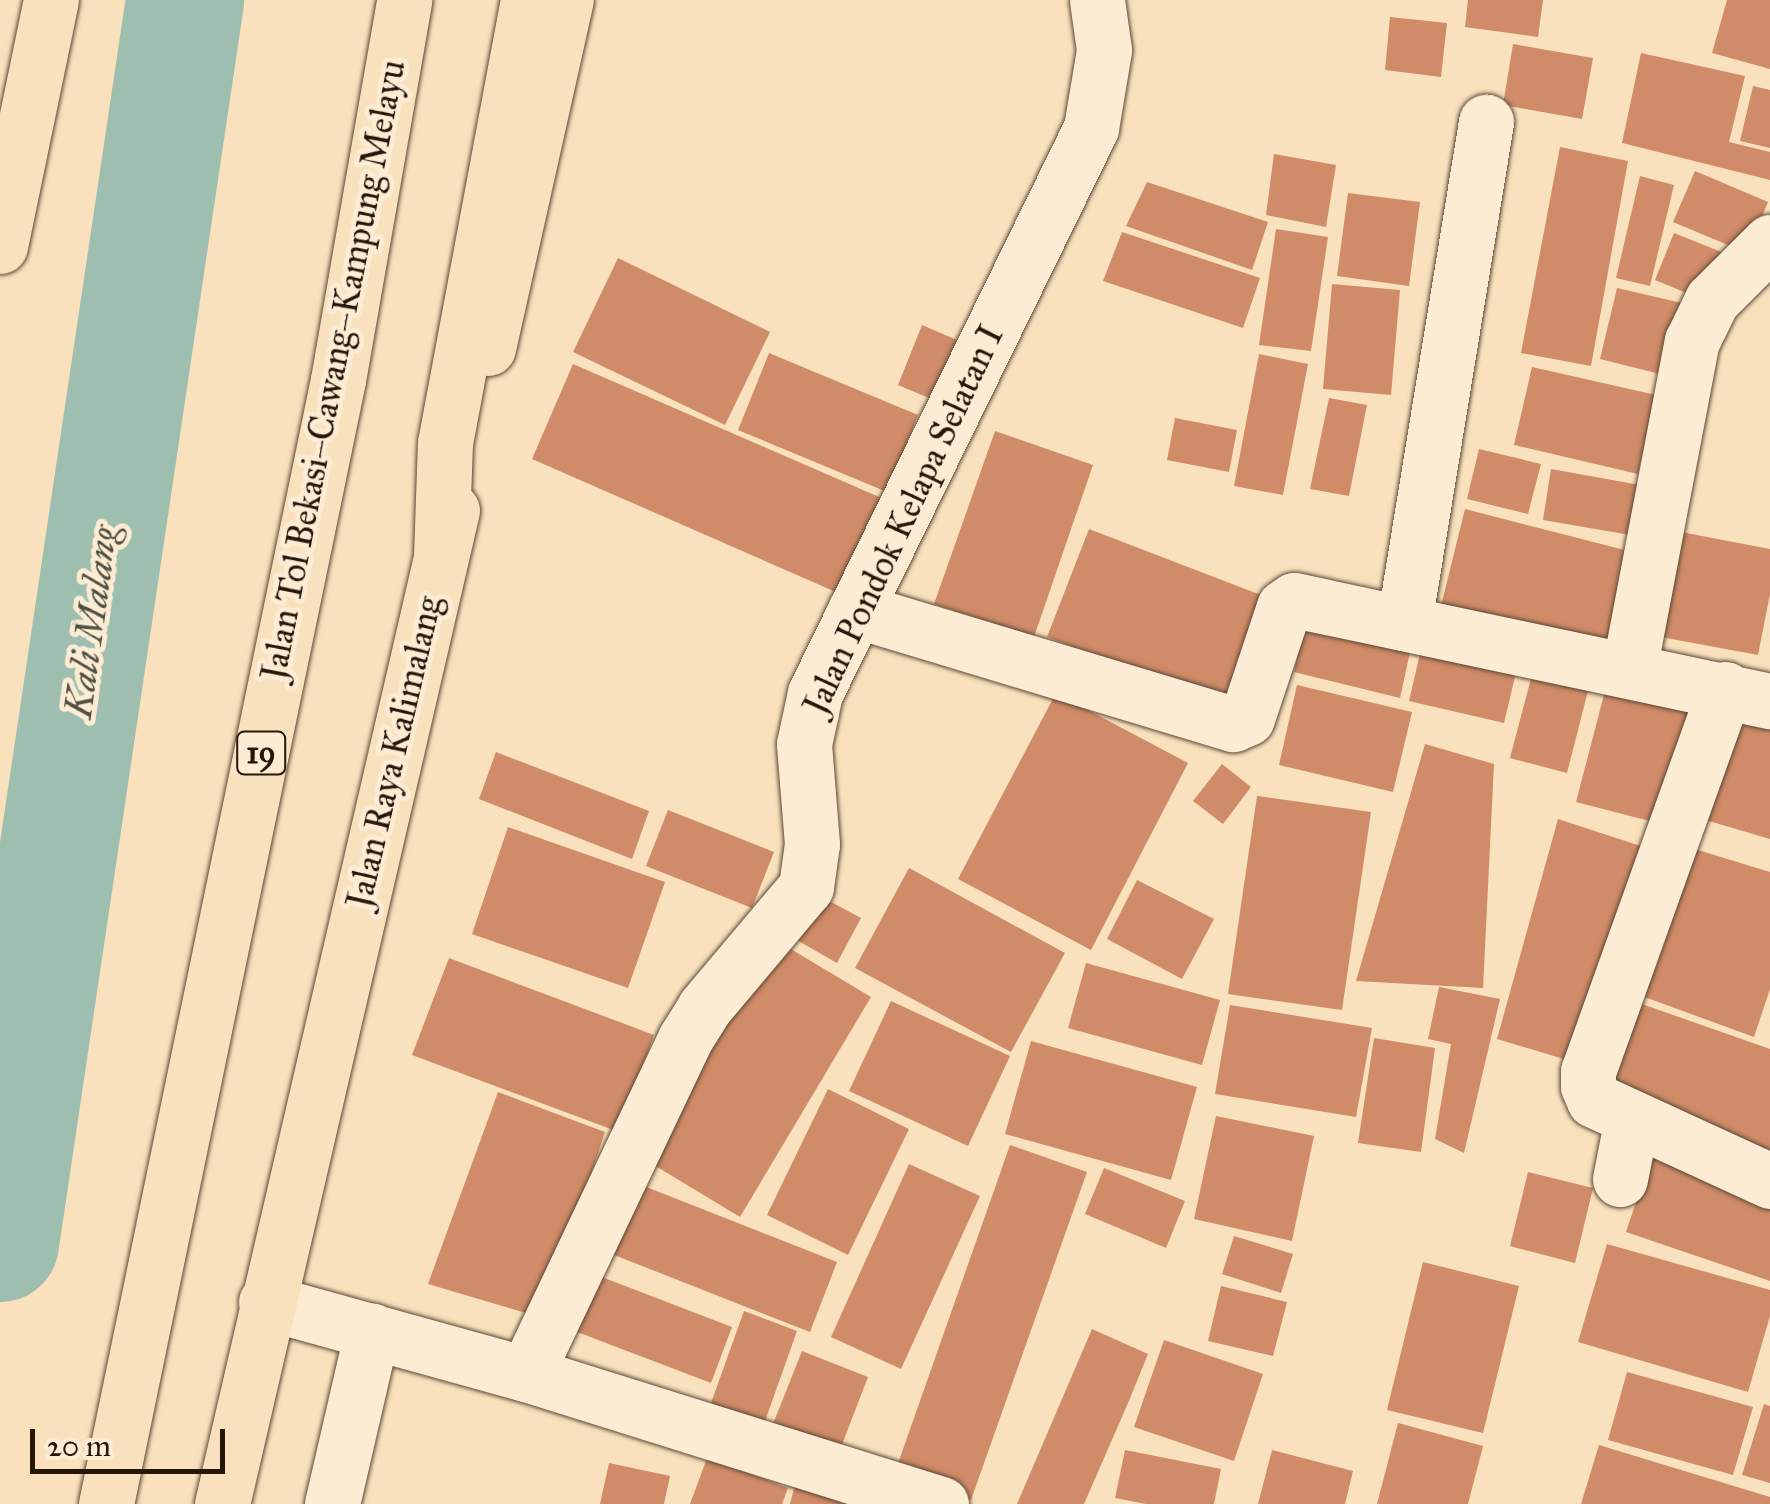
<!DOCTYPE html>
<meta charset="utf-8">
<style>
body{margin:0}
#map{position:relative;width:1770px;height:1504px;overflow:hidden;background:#fae1bd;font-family:"IM FELL Great Primer",serif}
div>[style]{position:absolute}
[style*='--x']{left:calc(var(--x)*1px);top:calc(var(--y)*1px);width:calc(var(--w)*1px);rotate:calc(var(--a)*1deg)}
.river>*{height:118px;margin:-59px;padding:0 59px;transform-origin:59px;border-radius:59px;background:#9ebeb0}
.building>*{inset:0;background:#d08b68}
.roads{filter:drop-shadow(0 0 2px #5b4836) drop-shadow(0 0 2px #5b4836)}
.minor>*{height:55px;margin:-27.5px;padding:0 27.5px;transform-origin:27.5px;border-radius:27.5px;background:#fcecd4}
.primary>*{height:55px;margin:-27.5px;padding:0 27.5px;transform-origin:27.5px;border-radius:27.5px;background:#fae1bd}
.motorway>*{height:55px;margin:-27.5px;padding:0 27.5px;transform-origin:27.5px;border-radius:27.5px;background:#fae1bd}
span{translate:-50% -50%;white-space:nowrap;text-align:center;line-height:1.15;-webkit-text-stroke:10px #fcecd4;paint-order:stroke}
.shield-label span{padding:2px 8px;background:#fcecd4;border:2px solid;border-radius:8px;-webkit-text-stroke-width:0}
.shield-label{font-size:32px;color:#261509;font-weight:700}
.street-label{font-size:35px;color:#261509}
.water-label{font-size:38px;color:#505043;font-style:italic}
.scale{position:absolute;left:30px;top:1429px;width:195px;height:45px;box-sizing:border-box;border:5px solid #261509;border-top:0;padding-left:12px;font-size:30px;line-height:35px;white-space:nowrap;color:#261509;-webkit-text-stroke:8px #fcecd4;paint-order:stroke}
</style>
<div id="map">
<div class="river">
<i style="--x:0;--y:1243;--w:1257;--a:-81.53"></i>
</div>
<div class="building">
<i style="clip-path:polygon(1468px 0,1543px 0,1538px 37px,1465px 27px)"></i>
<i style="clip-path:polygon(1727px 0,1770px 0,1770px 69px,1712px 53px)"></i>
<i style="clip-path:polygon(1390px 17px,1447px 23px,1441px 77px,1385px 70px)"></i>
<i style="clip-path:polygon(1513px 44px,1593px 58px,1582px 119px,1503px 105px)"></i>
<i style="clip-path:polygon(1641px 53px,1745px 76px,1729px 142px,1770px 152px,1770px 180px,1622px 143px)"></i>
<i style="clip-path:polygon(1753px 86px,1770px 90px,1770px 148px,1740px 141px)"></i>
<i style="clip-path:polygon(1560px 147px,1628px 161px,1591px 366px,1521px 353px)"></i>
<i style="clip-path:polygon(1274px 154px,1336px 165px,1326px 227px,1266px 215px)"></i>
<i style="clip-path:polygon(1695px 171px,1768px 202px,1747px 253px,1673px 222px)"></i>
<i style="clip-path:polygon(1640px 176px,1674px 185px,1650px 286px,1616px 278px)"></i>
<i style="clip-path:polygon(1147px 182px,1268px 222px,1252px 270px,1126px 226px)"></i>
<i style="clip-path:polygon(1348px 193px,1420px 202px,1409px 286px,1337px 276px)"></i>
<i style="clip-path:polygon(1276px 229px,1328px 237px,1311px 351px,1259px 345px)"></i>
<i style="clip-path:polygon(1122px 232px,1260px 278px,1243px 328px,1103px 281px)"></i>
<i style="clip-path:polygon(1674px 233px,1724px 253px,1706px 301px,1655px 280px)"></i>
<i style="clip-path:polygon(618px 258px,770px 332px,725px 425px,573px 352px)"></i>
<i style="clip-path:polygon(1332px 284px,1400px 290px,1391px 395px,1323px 389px)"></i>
<i style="clip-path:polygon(1617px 288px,1686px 304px,1668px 376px,1600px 359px)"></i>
<i style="clip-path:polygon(922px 325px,973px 347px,948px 406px,898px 385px)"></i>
<i style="clip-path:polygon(769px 353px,918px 415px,887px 492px,738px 430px)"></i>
<i style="clip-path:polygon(1259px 354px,1308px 364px,1283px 495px,1234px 486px)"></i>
<i style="clip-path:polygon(573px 364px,893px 503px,852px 599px,532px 459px)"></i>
<i style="clip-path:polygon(1532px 367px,1656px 395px,1638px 474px,1514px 445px)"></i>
<i style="clip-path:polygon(1329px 398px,1367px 405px,1349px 496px,1310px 489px)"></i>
<i style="clip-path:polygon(1175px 418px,1237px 430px,1229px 472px,1167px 460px)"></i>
<i style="clip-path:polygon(995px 431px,1093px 465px,1034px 637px,934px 604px)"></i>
<i style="clip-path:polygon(1479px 449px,1541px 464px,1528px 514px,1467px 499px)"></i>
<i style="clip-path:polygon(1551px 469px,1651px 487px,1642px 537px,1543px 520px)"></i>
<i style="clip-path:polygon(1465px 509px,1644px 555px,1620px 652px,1441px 606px)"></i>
<i style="clip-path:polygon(1089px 529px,1274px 600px,1228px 705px,1047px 637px)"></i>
<i style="clip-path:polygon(1681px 532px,1770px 549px,1770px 594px,1758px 655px,1661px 637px)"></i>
<i style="clip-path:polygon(1304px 628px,1410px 652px,1400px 698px,1294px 672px)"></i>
<i style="clip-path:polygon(1422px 645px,1517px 668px,1504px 723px,1409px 701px)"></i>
<i style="clip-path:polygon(1534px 667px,1590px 683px,1567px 773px,1510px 758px)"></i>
<i style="clip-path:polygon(1297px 685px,1412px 712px,1393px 792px,1279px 765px)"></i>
<i style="clip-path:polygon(1606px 687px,1700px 712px,1669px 826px,1576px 802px)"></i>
<i style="clip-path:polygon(1056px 693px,1188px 763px,1091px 950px,958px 879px)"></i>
<i style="clip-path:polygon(1731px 716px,1770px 727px,1770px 839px,1702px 819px)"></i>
<i style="clip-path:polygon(1425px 744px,1494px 764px,1483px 988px,1356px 981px)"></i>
<i style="clip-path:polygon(496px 752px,649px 811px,632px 859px,479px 799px)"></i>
<i style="clip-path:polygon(1222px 764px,1251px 787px,1223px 824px,1193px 801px)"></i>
<i style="clip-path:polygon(1257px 796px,1371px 812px,1342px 1010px,1228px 994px)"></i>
<i style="clip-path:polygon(668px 810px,774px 852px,752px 908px,646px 866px)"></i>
<i style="clip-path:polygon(1558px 819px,1653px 850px,1587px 1066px,1497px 1039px)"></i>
<i style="clip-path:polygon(508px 827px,665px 882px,628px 988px,472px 934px)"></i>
<i style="clip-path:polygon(1685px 846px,1770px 872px,1770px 989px,1754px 1037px,1639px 995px)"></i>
<i style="clip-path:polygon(909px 868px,1065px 953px,1011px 1052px,855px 968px)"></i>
<i style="clip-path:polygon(1137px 880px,1214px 919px,1182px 979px,1107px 939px)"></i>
<i style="clip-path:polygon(818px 895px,861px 918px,837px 963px,795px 939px)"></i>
<i style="clip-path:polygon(774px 939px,871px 997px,740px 1217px,644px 1159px)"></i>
<i style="clip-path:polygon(449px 958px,654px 1035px,619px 1132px,412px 1055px)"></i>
<i style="clip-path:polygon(1086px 963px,1220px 1000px,1202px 1065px,1068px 1028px)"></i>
<i style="clip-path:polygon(1439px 987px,1500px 999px,1464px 1153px,1435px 1139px,1451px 1044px,1428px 1039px)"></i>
<i style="clip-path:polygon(891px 1001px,1010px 1056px,968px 1146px,849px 1091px)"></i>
<i style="clip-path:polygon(1639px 1003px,1770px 1049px,1770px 1150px,1608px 1092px)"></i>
<i style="clip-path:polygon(1230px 1005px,1372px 1028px,1356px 1117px,1215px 1094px)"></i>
<i style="clip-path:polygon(1374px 1038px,1435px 1048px,1421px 1152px,1358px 1143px)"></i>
<i style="clip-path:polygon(1031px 1041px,1197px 1087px,1171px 1180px,1005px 1134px)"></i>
<i style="clip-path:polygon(828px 1089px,909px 1129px,848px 1255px,767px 1215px)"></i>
<i style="clip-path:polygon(498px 1092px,605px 1132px,543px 1318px,428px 1284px)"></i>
<i style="clip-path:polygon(1216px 1116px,1314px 1136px,1292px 1241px,1194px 1219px)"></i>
<i style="clip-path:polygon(1659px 1133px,1770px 1188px,1770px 1281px,1626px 1232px)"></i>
<i style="clip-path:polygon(1010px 1145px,1087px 1172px,971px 1500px,895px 1472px)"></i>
<i style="clip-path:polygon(909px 1164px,980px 1196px,901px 1369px,831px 1337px)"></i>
<i style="clip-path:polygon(1104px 1168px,1185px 1201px,1166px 1248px,1085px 1214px)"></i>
<i style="clip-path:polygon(1528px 1172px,1593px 1188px,1575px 1263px,1510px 1246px)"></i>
<i style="clip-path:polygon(631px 1181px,837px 1262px,810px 1332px,604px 1251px)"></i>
<i style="clip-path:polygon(1234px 1236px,1293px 1254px,1281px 1293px,1222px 1274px)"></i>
<i style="clip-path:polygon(1607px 1244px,1770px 1290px,1770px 1316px,1748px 1392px,1578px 1342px)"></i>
<i style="clip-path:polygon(1423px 1262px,1519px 1286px,1483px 1433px,1387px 1410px)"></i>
<i style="clip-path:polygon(594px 1274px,732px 1327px,711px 1383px,572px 1330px)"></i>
<i style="clip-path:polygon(1221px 1286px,1287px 1302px,1273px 1356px,1208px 1341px)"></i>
<i style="clip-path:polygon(744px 1311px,797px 1331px,764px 1424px,711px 1403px)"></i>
<i style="clip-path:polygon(1092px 1329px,1148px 1354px,1128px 1403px,1084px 1504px,1017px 1504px)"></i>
<i style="clip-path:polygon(1164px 1340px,1263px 1374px,1234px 1461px,1134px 1427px)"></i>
<i style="clip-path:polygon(802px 1351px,868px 1377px,838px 1455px,771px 1429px)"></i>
<i style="clip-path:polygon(1627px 1372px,1753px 1407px,1733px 1475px,1608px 1440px)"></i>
<i style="clip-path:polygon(1764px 1404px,1770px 1406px,1770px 1483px,1742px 1475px)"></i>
<i style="clip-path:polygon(1398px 1423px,1483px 1446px,1468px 1504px,1377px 1504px)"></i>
<i style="clip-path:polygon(1599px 1445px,1770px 1497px,1770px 1504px,1581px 1504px)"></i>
<i style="clip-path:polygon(1125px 1450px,1221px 1469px,1214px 1504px,1146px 1504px,1115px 1498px)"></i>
<i style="clip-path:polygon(1272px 1450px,1353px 1471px,1345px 1504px,1258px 1504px)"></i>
<i style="clip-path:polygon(707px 1458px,788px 1488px,782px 1504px,690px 1504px)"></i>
<i style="clip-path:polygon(609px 1463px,670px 1476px,664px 1504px,600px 1504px)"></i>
<i style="clip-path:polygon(797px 1477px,870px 1504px,790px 1504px)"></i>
</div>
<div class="roads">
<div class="minor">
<i style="--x:855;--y:610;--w:395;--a:16.8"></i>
<i style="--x:1233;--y:724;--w:15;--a:-23"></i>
<i style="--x:1247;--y:718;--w:117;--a:-71.6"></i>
<i style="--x:1284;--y:607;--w:12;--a:-35"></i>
<i style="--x:1294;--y:600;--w:487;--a:12"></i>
<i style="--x:1404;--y:623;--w:508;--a:-80.7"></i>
<i style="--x:1629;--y:670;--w:335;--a:-79.2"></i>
<i style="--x:1692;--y:341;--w:46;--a:-64"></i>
<i style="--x:1712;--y:300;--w:82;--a:-45"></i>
<i style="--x:1725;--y:689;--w:406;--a:109.7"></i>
<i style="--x:1588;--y:1071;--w:15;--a:90"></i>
<i style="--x:1588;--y:1086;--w:15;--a:67"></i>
<i style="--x:1594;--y:1100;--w:194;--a:24.7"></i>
<i style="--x:1620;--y:1179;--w:62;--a:-78.9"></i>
<i style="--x:266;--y:1302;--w:270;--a:15.5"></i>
<i style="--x:526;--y:1374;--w:435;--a:17.4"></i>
<i style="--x:526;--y:1374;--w:371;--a:-64.6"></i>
<i style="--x:685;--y:1039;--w:36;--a:-58"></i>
<i style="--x:704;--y:1008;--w:158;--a:-49.9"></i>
<i style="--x:806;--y:887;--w:43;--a:-82.1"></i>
<i style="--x:812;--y:844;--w:100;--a:-94.6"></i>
<i style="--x:804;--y:744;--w:52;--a:-77.8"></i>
<i style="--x:815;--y:693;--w:629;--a:-63.96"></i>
<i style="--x:1091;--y:128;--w:79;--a:-80.5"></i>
<i style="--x:1104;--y:50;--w:50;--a:-98"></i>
<i style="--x:332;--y:1504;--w:178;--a:-77"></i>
</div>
<div class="primary">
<i style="--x:488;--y:348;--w:357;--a:-77.4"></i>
<i style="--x:222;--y:1504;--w:1020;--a:-76.97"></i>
</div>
<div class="motorway">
<i style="--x:0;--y:246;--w:251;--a:-78.3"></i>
<i style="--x:441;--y:556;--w:113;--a:-88"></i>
<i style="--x:445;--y:443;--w:451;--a:-79.4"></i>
<i style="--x:106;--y:1504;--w:1148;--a:-78.34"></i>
<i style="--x:338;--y:380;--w:386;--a:-80.1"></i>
</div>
</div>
<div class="shield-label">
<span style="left:261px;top:753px">19</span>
</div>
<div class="street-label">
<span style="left:334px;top:370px;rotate:-79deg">Jalan Tol Bekasi–Cawang–Kampung Melayu</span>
<span style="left:904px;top:520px;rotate:-65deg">Jalan Pondok Kelapa Selatan I</span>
<span style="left:395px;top:752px;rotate:-77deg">Jalan Raya Kalimalang</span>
</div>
<div class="water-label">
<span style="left:92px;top:622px;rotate:-82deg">Kali Malang</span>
</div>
<div class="scale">20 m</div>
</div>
